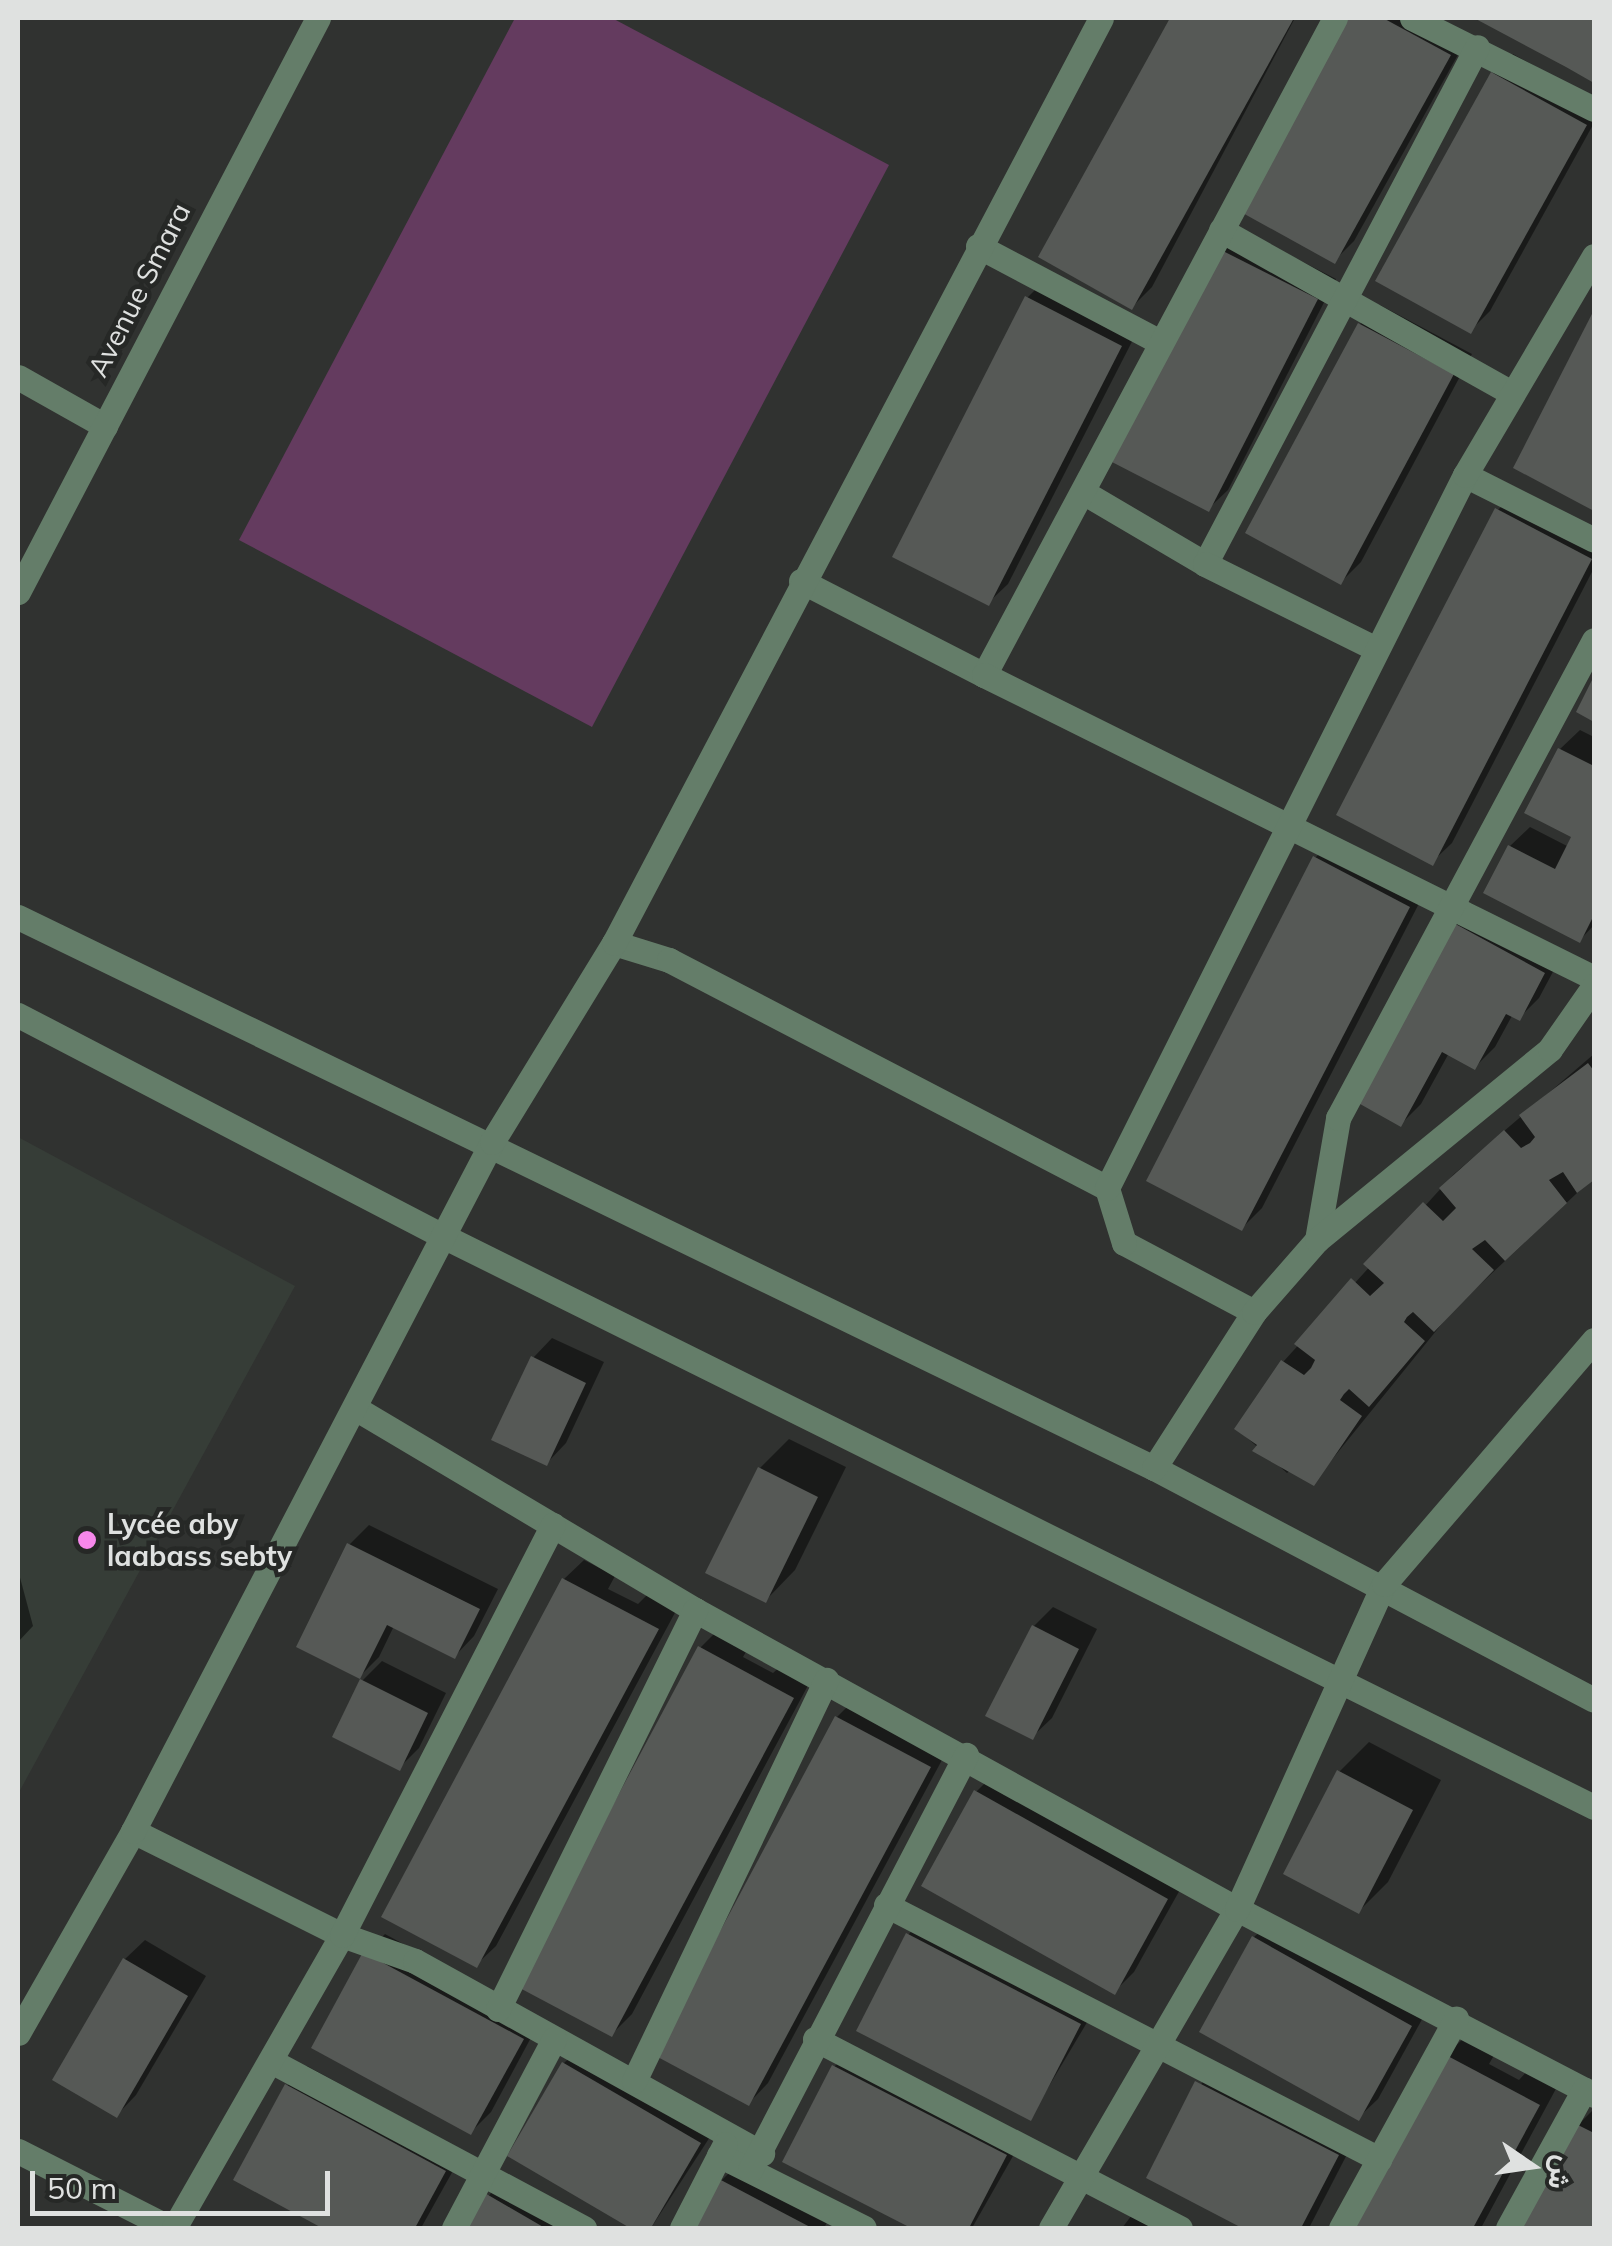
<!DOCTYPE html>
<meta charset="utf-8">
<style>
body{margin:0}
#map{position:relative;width:1612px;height:2246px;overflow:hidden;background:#303230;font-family:Mulish,Vazirmatn,sans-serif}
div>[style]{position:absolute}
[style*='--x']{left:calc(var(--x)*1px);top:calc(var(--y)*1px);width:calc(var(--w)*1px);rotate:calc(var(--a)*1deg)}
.built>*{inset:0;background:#363d37}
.green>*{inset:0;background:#643b5f}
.shadow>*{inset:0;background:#0007}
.building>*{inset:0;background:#565956}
.minor>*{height:25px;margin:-12.5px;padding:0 12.5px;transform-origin:12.5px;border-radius:12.5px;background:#647d69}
.dots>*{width:28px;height:28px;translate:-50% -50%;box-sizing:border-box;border:5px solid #262826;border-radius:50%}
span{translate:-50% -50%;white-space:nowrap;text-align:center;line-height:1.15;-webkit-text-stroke:9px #262826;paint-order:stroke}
.street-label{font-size:28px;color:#dfe1e0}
.poi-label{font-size:28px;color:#dfe1e0;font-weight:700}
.left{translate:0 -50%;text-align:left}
.frame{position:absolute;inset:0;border:20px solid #dfe1e0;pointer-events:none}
.north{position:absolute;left:1482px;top:2116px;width:100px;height:100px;-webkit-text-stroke:8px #262826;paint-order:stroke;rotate:103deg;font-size:28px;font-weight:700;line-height:40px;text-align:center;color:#dfe1e0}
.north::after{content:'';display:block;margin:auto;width:35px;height:45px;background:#dfe1e0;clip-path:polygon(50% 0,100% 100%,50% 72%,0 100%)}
.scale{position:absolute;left:30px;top:2171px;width:300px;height:45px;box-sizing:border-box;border:5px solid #dfe1e0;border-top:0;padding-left:12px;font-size:30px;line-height:35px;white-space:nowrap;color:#dfe1e0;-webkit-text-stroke:8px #262826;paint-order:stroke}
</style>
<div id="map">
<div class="built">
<i style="clip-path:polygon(18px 1137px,295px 1286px,18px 1794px)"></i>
</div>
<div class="green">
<i style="clip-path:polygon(515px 18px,612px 18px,889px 165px,592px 727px,239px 540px)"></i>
</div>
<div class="shadow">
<i style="clip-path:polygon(1172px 18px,1295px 18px,1152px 287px,1132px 307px,1041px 256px)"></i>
<i style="clip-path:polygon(1350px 18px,1437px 18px,1469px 35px,1354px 241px,1334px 261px,1243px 210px)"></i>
<i style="clip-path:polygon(1480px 18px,1594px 18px,1594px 80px)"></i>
<i style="clip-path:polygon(1513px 54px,1594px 99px,1594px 123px,1490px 311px,1470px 331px,1493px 74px)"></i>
<i style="clip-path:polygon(1243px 231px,1336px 279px,1228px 490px,1208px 509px,1223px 251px)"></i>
<i style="clip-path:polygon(1047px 278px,1140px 326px,1008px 584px,988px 603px,1027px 298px)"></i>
<i style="clip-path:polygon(1380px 305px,1472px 354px,1361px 562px,1341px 582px,1360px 324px)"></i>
<i style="clip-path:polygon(1594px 315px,1594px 508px,1516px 467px)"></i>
<i style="clip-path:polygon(1517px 490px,1594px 530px,1594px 568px,1452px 843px,1432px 862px,1498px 510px)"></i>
<i style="clip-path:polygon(1580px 730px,1594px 737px,1594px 925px,1580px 940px,1510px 846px,1530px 827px,1569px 847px,1574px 836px,1560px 749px)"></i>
<i style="clip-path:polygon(1335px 838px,1428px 886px,1262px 1208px,1242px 1228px,1315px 858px)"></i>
<i style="clip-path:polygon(1471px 903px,1563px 953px,1539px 998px,1519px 1018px,1513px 1014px,1495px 1047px,1475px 1067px,1449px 1053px,1421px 1104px,1401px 1124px,1452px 923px)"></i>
<i style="clip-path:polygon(1594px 1054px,1594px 1177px,1453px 1310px,1313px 1483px,1292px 1469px,1287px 1473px,1237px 1429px,1283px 1362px,1454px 1174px)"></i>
<i style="clip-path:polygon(552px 1338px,604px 1362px,566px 1443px,547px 1463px,533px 1358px)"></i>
<i style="clip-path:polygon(789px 1439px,846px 1467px,795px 1570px,766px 1600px,760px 1468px)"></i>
<i style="clip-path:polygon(369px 1525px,498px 1589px,474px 1636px,455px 1656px,394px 1626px,379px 1657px,360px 1676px,349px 1545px)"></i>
<i style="clip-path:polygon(584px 1560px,615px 1576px,608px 1589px,638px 1604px,648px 1594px,677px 1609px,496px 1946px,476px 1965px,564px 1579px)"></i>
<i style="clip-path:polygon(18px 1570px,33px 1626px,18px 1642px)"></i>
<i style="clip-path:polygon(1053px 1607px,1097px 1629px,1052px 1718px,1032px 1737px,1034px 1626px)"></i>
<i style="clip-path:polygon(720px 1628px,750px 1645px,743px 1657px,773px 1673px,784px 1663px,812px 1678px,632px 2014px,612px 2034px,700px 1648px)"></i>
<i style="clip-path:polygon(382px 1661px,446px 1693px,419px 1748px,399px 1768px,362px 1681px)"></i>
<i style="clip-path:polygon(857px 1697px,949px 1747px,768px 2083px,749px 2103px,657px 2054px,837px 1717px)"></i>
<i style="clip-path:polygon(1369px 1742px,1441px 1780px,1388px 1882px,1359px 1911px,1339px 1772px)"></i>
<i style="clip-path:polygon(996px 1772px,1186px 1879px,1134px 1972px,1114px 1992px,976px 1792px)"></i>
<i style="clip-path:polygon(927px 1915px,1098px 2004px,1030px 2118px,908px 1935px)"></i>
<i style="clip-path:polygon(1274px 1918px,1430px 2005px,1378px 2099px,1358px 2118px,1254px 1937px)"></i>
<i style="clip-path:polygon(385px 1934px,541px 2019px,491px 2112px,471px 2132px,365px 1954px)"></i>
<i style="clip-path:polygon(145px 1940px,206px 1976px,136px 2095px,117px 2115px,125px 1959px)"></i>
<i style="clip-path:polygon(1466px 2036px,1496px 2052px,1489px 2064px,1519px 2080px,1529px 2069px,1558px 2085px,1481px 2228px,1353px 2228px,1446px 2055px)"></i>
<i style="clip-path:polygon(584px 2044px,719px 2123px,651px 2228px,635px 2228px,510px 2155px,564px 2063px)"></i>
<i style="clip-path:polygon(854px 2047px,1025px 2135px,972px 2228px,916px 2228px,786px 2161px,834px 2067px)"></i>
<i style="clip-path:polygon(307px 2066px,464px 2151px,421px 2228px,327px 2228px,237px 2179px,287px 2086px)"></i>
<i style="clip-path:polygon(1207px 2074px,1357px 2135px,1309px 2228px,1248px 2228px,1149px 2177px)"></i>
<i style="clip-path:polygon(1594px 2109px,1594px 2228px,1523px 2228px,1578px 2125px)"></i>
<i style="clip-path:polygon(741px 2161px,834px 2210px,824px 2228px,696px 2228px,721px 2181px)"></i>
<i style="clip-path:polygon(505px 2174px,597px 2228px,465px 2228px)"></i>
<i style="clip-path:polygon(1135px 2211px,1169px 2228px,1122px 2228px)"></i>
</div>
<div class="building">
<i style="clip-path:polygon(1170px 18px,1294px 18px,1132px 310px,1038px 257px)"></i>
<i style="clip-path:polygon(1347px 18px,1383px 18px,1451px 55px,1335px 264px,1239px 211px)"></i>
<i style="clip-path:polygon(1474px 18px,1594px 18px,1594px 83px,1566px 67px)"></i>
<i style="clip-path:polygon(1491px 72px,1587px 125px,1471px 334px,1375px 281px)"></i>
<i style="clip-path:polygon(1221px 250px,1318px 299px,1209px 512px,1112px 462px)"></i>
<i style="clip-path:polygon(1025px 296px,1122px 346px,989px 606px,892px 557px)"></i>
<i style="clip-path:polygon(1594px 310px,1594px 511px,1513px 468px)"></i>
<i style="clip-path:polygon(1358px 323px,1454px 374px,1341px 585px,1245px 533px)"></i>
<i style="clip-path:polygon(1495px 508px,1592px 559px,1433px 866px,1336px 815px)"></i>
<i style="clip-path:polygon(1594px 676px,1594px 722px,1576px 712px)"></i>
<i style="clip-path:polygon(1558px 748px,1594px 766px,1594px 915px,1580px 943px,1483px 893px,1508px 845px,1555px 869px,1571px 837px,1524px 813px)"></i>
<i style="clip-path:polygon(1313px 856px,1410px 907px,1242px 1231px,1146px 1181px)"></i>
<i style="clip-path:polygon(1450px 921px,1545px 973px,1520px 1021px,1506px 1014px,1475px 1070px,1442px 1052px,1401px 1127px,1353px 1100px)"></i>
<i style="clip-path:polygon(1588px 1063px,1594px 1071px,1594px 1180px,1577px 1193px,1563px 1172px,1549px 1180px,1567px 1203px,1505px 1261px,1485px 1240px,1472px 1249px,1494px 1270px,1434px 1332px,1413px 1312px,1407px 1317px,1404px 1322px,1425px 1341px,1369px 1407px,1349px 1389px,1344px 1394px,1340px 1400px,1362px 1416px,1314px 1486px,1252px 1451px,1257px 1445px,1234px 1429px,1281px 1360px,1304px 1375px,1311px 1368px,1315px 1360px,1294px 1344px,1351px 1278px,1370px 1296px,1384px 1283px,1363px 1264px,1423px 1202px,1443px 1221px,1456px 1208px,1439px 1188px,1504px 1130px,1521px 1148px,1530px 1143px,1535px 1137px,1519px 1115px)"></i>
<i style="clip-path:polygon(531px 1356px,586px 1383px,547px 1466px,491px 1440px)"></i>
<i style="clip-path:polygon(758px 1467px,818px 1497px,766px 1603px,705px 1573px)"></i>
<i style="clip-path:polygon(347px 1543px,480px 1609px,455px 1659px,387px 1625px,360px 1679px,296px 1647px)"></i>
<i style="clip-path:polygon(562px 1578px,659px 1629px,477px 1968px,381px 1917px)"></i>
<i style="clip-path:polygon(1032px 1625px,1079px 1649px,1033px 1740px,985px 1716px)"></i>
<i style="clip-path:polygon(698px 1646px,794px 1698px,612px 2037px,516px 1986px)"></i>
<i style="clip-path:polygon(360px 1679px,428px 1713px,400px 1771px,332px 1737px)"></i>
<i style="clip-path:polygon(835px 1716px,931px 1767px,749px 2106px,654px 2055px)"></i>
<i style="clip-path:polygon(1337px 1770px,1413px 1810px,1359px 1914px,1283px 1874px)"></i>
<i style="clip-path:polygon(974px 1790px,1168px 1899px,1115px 1995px,921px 1886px)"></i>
<i style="clip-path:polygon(906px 1933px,1081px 2024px,1031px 2121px,856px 2031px)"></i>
<i style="clip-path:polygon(1252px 1936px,1412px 2026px,1359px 2121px,1199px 2032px)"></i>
<i style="clip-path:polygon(363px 1952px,524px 2039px,471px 2135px,311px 2048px)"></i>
<i style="clip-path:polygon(123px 1958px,188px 1996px,117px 2118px,52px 2080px)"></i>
<i style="clip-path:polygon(1444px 2054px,1540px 2105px,1473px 2228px,1349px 2228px)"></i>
<i style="clip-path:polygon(562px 2062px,701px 2143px,651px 2228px,630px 2228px,507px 2156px)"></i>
<i style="clip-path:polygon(832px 2065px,1007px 2155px,969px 2228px,911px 2228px,782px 2162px)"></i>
<i style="clip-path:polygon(1195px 2081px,1339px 2155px,1301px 2228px,1242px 2228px,1146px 2178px)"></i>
<i style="clip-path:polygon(285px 2084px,446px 2171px,415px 2228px,322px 2228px,233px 2180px)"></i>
<i style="clip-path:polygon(1576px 2124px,1594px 2133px,1594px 2228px,1519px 2228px)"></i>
<i style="clip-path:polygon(719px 2179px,812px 2228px,693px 2228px)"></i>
<i style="clip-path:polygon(483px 2192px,545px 2228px,462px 2228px)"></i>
</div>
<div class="minor">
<i style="--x:1412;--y:18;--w:203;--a:26.6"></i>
<i style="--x:1221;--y:230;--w:333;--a:29.3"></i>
<i style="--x:978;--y:246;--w:206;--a:27.8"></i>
<i style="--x:18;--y:377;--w:100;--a:29.4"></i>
<i style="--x:1465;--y:475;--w:144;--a:26.7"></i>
<i style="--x:1083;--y:492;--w:142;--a:30.5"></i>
<i style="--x:1205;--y:564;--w:584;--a:-62.25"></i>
<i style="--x:1205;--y:564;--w:191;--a:26.4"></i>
<i style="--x:801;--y:581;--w:206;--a:27.2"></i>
<i style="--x:984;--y:675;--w:745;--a:-61.89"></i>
<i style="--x:18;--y:592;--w:648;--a:-62.41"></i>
<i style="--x:984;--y:675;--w:681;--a:26.41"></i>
<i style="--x:18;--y:917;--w:1263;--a:25.88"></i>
<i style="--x:1154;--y:1468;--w:497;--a:27.8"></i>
<i style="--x:614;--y:943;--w:58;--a:17.2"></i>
<i style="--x:669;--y:960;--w:494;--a:27.5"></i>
<i style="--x:18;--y:1015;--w:479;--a:27.5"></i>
<i style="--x:443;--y:1236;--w:1285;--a:26.39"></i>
<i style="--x:1317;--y:1240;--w:124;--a:-80.2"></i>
<i style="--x:1338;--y:1118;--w:542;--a:-61.83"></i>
<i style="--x:1254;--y:1312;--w:147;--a:-152"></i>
<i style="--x:1124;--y:1243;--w:58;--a:-107.2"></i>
<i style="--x:1107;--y:1188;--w:798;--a:-63.34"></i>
<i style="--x:1465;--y:475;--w:254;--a:-59.5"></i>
<i style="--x:355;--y:1408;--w:395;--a:30.7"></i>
<i style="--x:695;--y:1610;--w:619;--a:28.88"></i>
<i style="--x:1237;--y:1909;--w:403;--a:27.5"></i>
<i style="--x:1154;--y:1468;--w:185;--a:-57.3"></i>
<i style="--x:1254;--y:1312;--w:96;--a:-48.8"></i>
<i style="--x:1317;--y:1240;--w:301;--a:-39.3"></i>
<i style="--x:1550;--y:1049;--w:77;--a:-55.1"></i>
<i style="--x:133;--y:1831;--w:233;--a:26.5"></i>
<i style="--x:342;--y:1935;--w:77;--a:19.6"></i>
<i style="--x:415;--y:1961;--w:397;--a:29"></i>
<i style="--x:886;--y:1905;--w:555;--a:27.26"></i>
<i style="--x:498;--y:2009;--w:445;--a:-63.7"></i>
<i style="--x:18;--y:2033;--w:232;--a:-60.3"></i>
<i style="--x:133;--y:1831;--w:777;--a:-62.48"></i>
<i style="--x:492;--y:1142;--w:233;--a:-58.5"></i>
<i style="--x:614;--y:943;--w:1045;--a:-62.23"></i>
<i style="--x:815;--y:2039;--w:411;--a:27.4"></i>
<i style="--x:271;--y:2061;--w:355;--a:28.1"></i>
<i style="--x:634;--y:2081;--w:445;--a:-64.4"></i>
<i style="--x:18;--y:2151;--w:170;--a:26.9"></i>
<i style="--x:719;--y:2155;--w:162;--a:26.7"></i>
<i style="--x:750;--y:2170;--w:468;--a:-62.5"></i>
<i style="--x:174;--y:2228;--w:338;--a:-60.2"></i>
<i style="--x:342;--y:1935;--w:461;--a:-62.8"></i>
<i style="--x:454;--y:2228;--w:214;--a:-62.1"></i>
<i style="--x:682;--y:2228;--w:94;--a:-62.9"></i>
<i style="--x:1051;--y:2228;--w:369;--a:-59.8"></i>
<i style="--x:1237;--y:1909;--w:357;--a:-65.7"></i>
<i style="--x:1384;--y:1584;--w:322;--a:-49.3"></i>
<i style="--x:1341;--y:2228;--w:239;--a:-61.2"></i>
<i style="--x:1508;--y:2228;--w:158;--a:-61.2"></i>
</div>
<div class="dots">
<i style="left:87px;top:1540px;background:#f788eb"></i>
</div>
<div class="street-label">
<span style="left:139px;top:290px;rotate:-63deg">Avenue Smara</span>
</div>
<div class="poi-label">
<span class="left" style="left:107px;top:1540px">Lycée aby<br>laabass sebty</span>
</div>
<div class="frame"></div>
<div class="north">ش</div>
<div class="scale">50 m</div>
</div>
